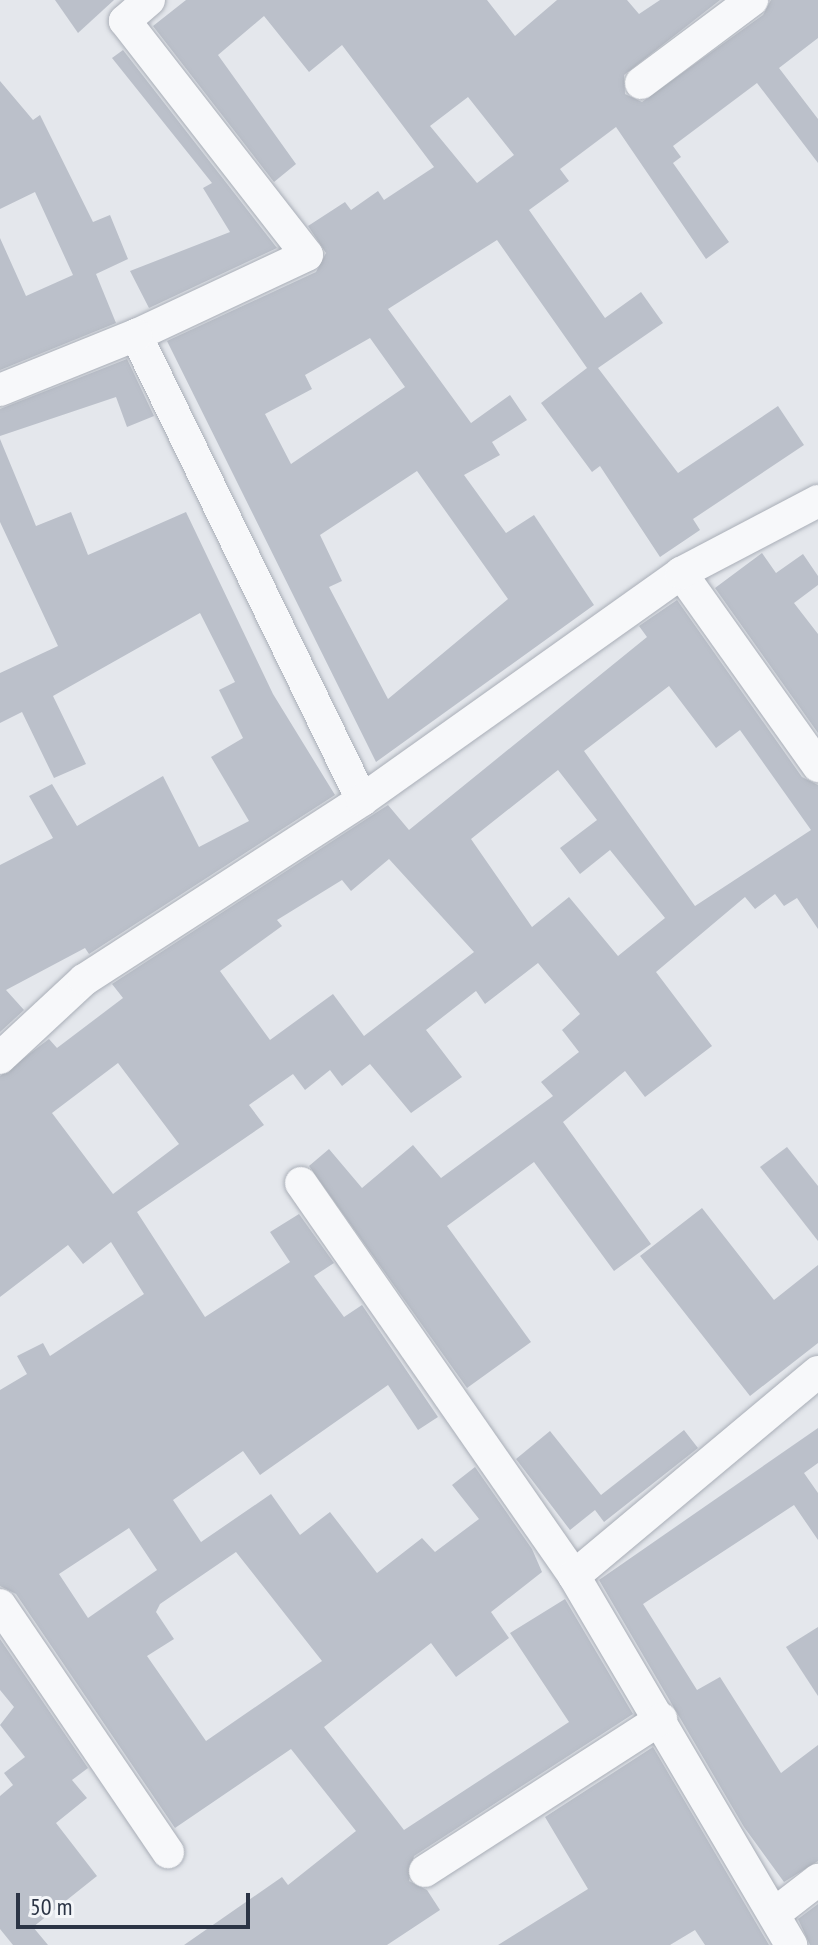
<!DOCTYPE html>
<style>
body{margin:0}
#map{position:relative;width:818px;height:1945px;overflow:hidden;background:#e4e7ec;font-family:"PT Sans Narrow",sans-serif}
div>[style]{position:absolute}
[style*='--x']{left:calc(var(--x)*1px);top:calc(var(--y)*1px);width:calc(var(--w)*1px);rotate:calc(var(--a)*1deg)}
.building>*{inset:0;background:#bbc0ca}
.roads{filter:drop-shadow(0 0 2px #a9aeb7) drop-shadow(0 0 2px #a9aeb7)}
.street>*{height:32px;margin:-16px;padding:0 16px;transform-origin:16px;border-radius:16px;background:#f7f8fa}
span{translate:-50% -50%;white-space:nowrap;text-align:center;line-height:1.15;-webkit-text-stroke:6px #f4f6f9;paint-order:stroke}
.scale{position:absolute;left:16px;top:1893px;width:234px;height:36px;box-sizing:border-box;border:4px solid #2b3445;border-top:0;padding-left:10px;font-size:24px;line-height:28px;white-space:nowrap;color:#2b3445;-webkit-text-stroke:6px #f4f6f9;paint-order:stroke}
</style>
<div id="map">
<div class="building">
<i style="clip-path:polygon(55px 0,114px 0,78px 33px)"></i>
<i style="clip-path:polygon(evenodd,186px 0,487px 0,515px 36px,557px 0,627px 0,639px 14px,660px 0,720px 0,624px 75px,625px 94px,642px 102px,763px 15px,771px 0,818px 0,818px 38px,779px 68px,818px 119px,818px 163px,757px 83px,673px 146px,681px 157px,673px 163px,729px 242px,706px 259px,616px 127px,560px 169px,569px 181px,529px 210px,605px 318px,641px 292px,663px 323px,598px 368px,678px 473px,778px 406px,804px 445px,693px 519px,700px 530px,660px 557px,600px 466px,592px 472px,541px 403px,587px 368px,497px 240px,388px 309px,471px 423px,510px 395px,527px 420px,492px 442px,500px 455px,464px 475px,506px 533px,534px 515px,594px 605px,376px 762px,167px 341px,316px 272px,326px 253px,308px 226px,345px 202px,351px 210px,378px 191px,384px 200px,434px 167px,342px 45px,309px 72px,264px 16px,218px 55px,296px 164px,274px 182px,153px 26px,186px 0,468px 97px,514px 155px,477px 183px,430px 126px,468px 97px,186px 0,370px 338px,405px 387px,291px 464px,265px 414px,312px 389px,305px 375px,370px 338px,186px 0,417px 471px,508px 599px,388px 699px,329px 587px,342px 581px,320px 535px,417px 471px)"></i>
<i style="clip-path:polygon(123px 50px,277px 248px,149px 308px,130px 271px,230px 232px,203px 188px,212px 183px,112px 58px)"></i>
<i style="clip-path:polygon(0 81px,33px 120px,40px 115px,93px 222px,110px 215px,128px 259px,96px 274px,116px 323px,0 370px,0 238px,26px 296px,73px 275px,35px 192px,0 209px)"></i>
<i style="clip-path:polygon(127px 359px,154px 416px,127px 427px,116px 397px,0 436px,0 409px)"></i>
<i style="clip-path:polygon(0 439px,36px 526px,71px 512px,88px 555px,186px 512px,273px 694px,335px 795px,89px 954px,85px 948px,6px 990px,24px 1010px,0 1032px,0 865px,53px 838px,29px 796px,52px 784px,77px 826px,163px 776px,199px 847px,249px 821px,211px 757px,243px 738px,219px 690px,235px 682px,200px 613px,53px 696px,86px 764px,54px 778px,22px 712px,0 723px,0 673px,58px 646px,0 522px)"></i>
<i style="clip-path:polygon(762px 553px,776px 573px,803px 554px,818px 576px,818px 585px,794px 603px,818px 634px,818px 733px,715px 588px)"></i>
<i style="clip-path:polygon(evenodd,677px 600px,802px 777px,818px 785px,818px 929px,797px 898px,784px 906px,775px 894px,755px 909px,745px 897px,656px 972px,712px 1046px,645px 1097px,625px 1071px,563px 1122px,651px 1244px,614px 1271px,534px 1162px,447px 1226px,531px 1342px,467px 1388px,309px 1166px,329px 1149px,362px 1188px,413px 1145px,441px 1178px,553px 1096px,541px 1082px,579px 1052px,562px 1030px,580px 1014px,538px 963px,485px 1004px,476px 991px,426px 1030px,462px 1077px,411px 1113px,370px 1064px,342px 1086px,330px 1070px,305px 1090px,293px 1074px,249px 1105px,264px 1125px,137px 1212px,205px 1317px,290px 1262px,270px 1232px,299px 1214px,334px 1263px,314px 1276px,344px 1317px,362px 1305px,438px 1417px,418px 1430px,388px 1385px,260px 1475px,243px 1451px,173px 1500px,201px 1542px,271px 1494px,300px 1535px,330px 1512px,377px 1573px,422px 1538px,435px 1552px,479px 1519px,452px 1485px,475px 1467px,532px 1549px,542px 1572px,491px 1612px,509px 1638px,456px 1677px,431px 1643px,324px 1727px,404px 1830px,569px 1722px,510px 1633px,565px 1599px,633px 1714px,414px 1856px,409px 1881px,427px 1890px,440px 1910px,387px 1945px,184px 1945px,282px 1877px,288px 1885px,356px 1831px,291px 1749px,175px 1828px,16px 1594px,0 1586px,0 1390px,27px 1374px,17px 1356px,43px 1343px,50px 1356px,144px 1294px,111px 1242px,83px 1264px,68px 1245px,0 1297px,0 1076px,49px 1039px,57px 1048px,123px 998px,112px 984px,388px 805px,409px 830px,647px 637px,639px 626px,677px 600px,669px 686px,716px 748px,740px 730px,811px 830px,695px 906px,584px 751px,669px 686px,677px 600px,558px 770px,597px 820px,560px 848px,580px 874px,610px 850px,665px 918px,618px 956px,569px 897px,532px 927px,471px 839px,558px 770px,677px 600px,389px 859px,474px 952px,364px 1036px,333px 994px,270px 1040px,220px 971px,282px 926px,277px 920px,342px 880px,351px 891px,389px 859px,677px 600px,118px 1063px,179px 1144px,113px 1194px,52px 1113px,118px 1063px,677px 600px,129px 1528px,157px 1570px,88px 1618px,59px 1574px,129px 1528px,677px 600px,236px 1552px,322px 1661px,206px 1741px,147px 1656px,174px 1639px,156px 1612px,160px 1604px,236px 1552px)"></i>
<i style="clip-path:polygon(787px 1147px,818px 1186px,818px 1241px,760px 1167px)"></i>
<i style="clip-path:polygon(702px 1208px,774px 1300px,818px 1265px,818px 1343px,750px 1396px,640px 1256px)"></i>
<i style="clip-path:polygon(818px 1428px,818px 1463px,804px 1473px,818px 1493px,818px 1540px,794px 1505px,643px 1604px,697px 1690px,720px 1677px,781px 1773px,818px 1745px,818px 1861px,784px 1882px,744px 1827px,599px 1580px)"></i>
<i style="clip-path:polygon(684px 1430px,698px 1448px,604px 1522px,595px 1510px,570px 1530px,516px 1459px,550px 1431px,601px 1495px)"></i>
<i style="clip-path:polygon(818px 1627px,818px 1696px,786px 1647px)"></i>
<i style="clip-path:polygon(0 1639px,88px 1768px,72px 1780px,87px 1798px,56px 1823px,97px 1876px,33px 1927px,48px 1945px,13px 1945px,0 1929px,0 1796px,13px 1785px,4px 1773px,25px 1757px,0 1725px,14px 1707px,0 1690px)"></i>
<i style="clip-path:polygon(653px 1747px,769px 1945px,705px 1945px,695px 1930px,670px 1945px,498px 1945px,588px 1889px,545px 1817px)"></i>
<i style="clip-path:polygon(818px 1904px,818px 1945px,810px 1945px,798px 1919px)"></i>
</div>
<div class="roads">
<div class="street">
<i style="--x:149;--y:0;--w:32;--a:139"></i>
<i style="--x:125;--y:21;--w:296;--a:52.1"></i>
<i style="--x:307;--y:255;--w:189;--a:154.9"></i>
<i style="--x:136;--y:335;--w:517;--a:64.08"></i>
<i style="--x:641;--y:83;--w:139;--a:-36.8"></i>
<i style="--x:0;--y:390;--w:147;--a:-22"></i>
<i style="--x:681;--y:573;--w:237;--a:54.6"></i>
<i style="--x:0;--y:1058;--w:115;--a:-42.9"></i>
<i style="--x:84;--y:980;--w:331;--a:-32.9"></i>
<i style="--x:362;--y:800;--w:392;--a:-35.4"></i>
<i style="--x:681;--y:573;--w:155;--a:-27.7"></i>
<i style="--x:301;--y:1183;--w:479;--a:55.2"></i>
<i style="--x:574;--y:1576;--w:428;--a:59.5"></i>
<i style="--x:574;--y:1576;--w:318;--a:-39.9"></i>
<i style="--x:0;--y:1605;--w:299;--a:55.8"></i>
<i style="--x:425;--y:1871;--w:281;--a:-32.8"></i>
<i style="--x:774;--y:1914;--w:56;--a:-37.7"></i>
</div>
</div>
<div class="scale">50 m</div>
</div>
